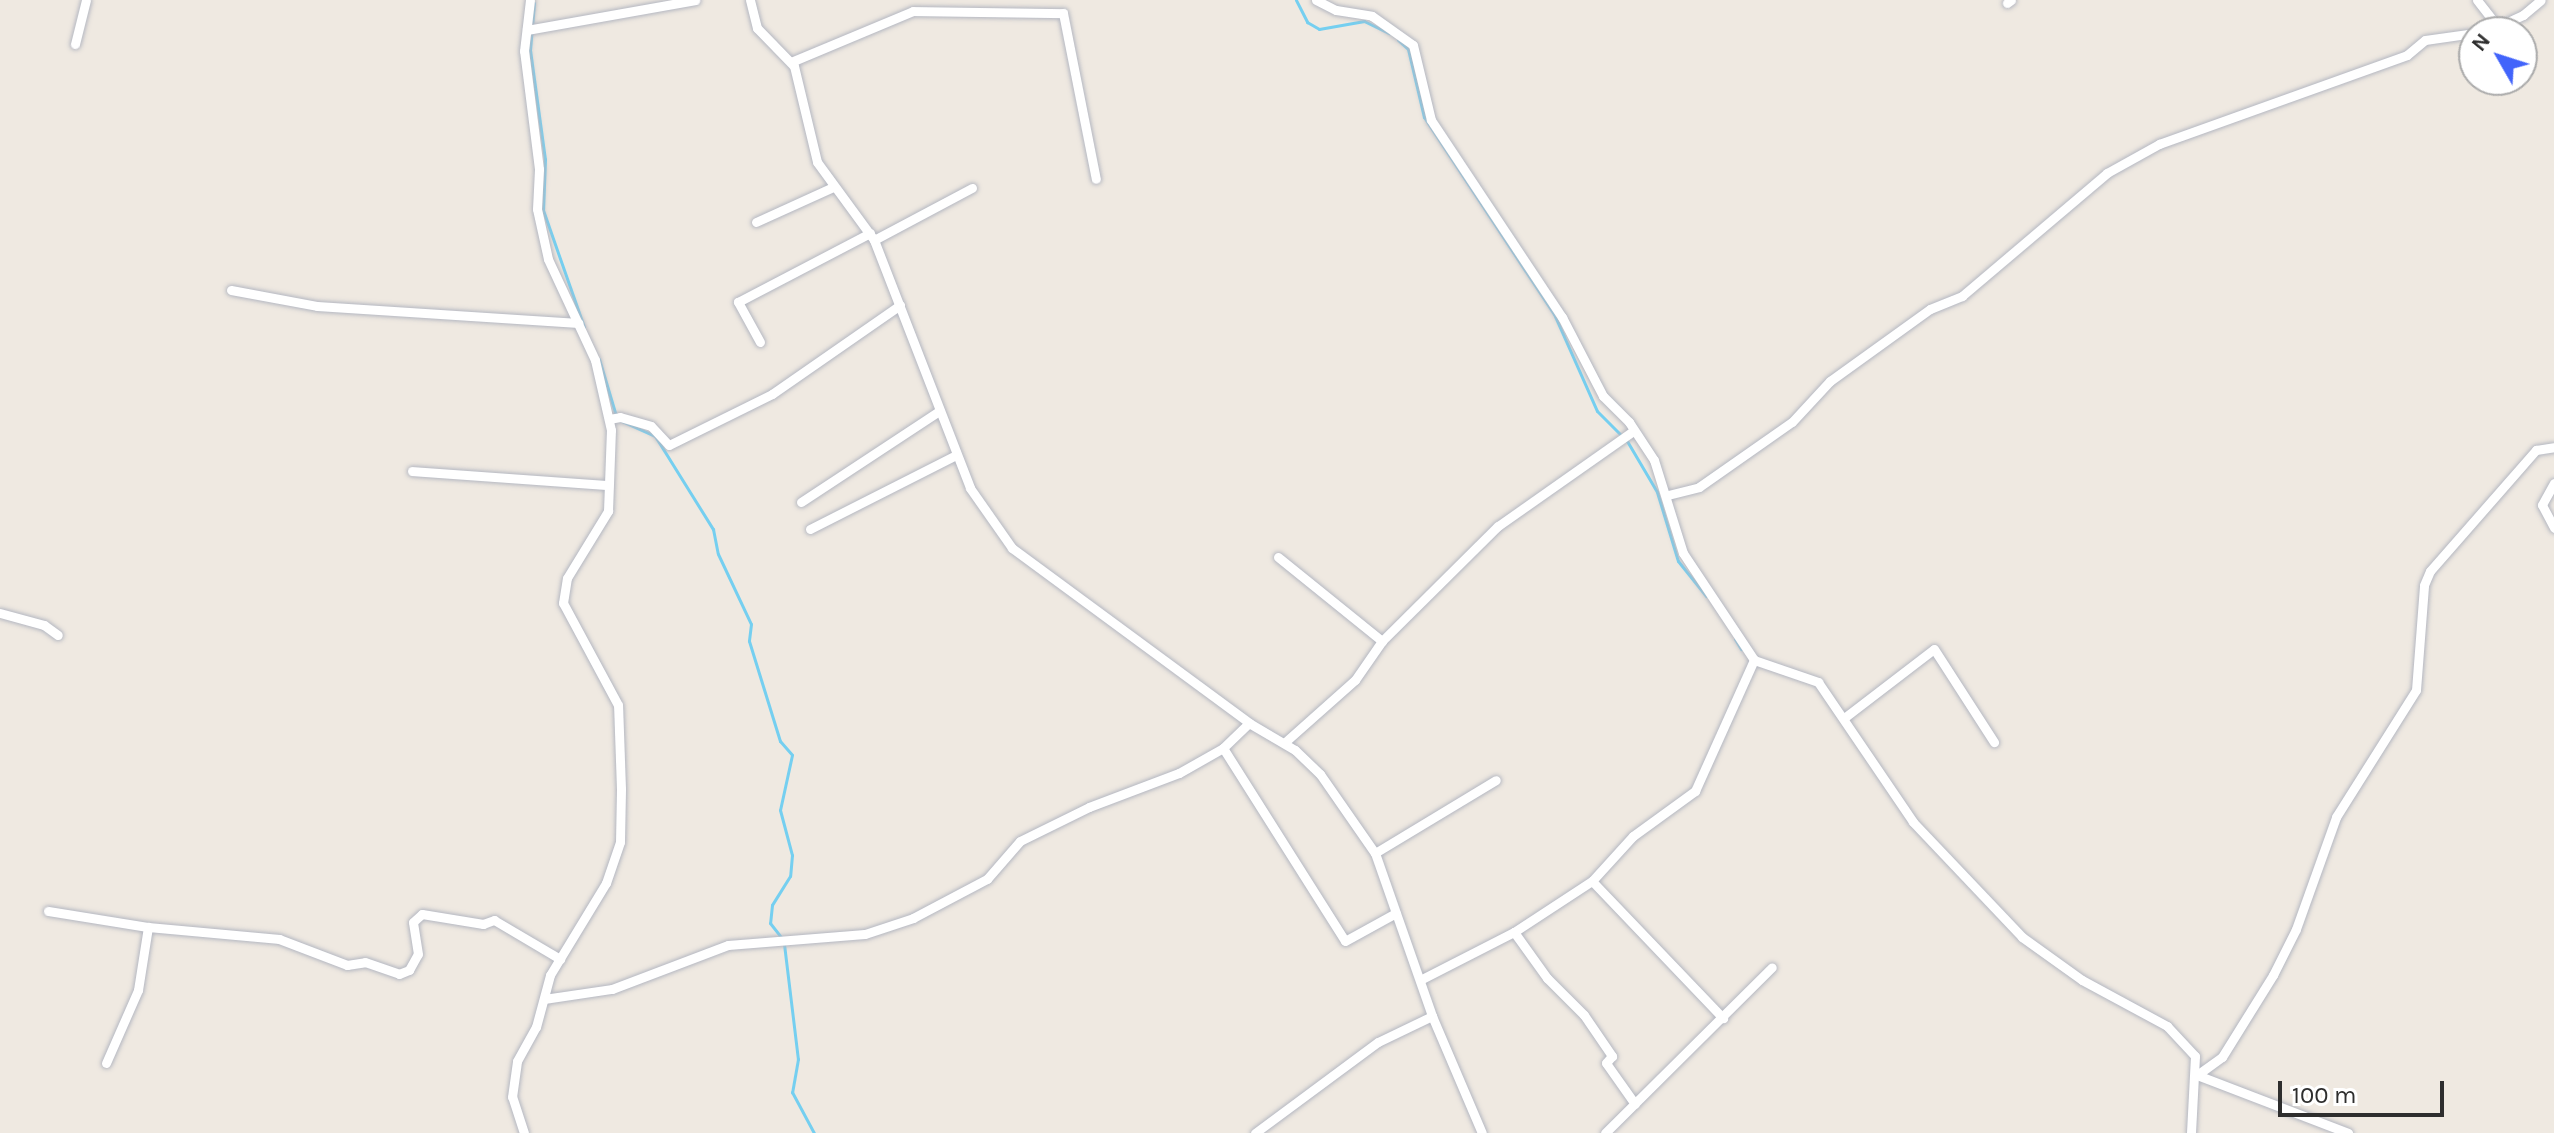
<!DOCTYPE html>
<style>
body{margin:0}
#map{position:relative;width:2554px;height:1133px;overflow:hidden;background:#efe9e1;font-family:Karla,sans-serif}
div>[style]{position:absolute}
[style*='--x']{left:calc(var(--x)*1px);top:calc(var(--y)*1px);width:calc(var(--w)*1px);rotate:calc(var(--a)*1deg)}
.stream>*{height:3px;margin:-1.5px;padding:0 1.5px;transform-origin:1.5px;border-radius:1.5px;background:#75cff0}
.roads{filter:drop-shadow(0 0 2px #b4b7c1) drop-shadow(0 0 2px #b4b7c1)}
.street>*{height:9px;margin:-4.5px;padding:0 4.5px;transform-origin:4.5px;border-radius:4.5px;background:#fff}
span{translate:-50% -50%;white-space:nowrap;text-align:center;line-height:1.15;-webkit-text-stroke:8px #fff;paint-order:stroke}
.north{position:absolute;left:2458px;top:16px;width:80px;height:80px;box-sizing:border-box;background:#fff;border:2px solid #ababab;border-radius:50%;rotate:309deg;font-size:22px;font-weight:700;line-height:32px;text-align:center;color:#2e2e2e}
.north::after{content:'';display:block;margin:auto;width:28px;height:36px;background:#4264fb;clip-path:polygon(50% 0,100% 100%,50% 72%,0 100%)}
.scale{position:absolute;left:2278px;top:1081px;width:166px;height:36px;box-sizing:border-box;border:4px solid #2e2e2e;border-top:0;padding-left:10px;font-size:24px;line-height:28px;white-space:nowrap;color:#2e2e2e;-webkit-text-stroke:6px #fff;paint-order:stroke}
</style>
<div id="map">
<div class="stream">
<i style="--x:1296;--y:0;--w:25;--a:63"></i>
<i style="--x:1307;--y:22;--w:14;--a:30"></i>
<i style="--x:1319;--y:29;--w:46;--a:-10.1"></i>
<i style="--x:1364;--y:21;--w:28;--a:26"></i>
<i style="--x:534;--y:3;--w:47;--a:94.9"></i>
<i style="--x:530;--y:50;--w:110;--a:82.2"></i>
<i style="--x:545;--y:159;--w:51;--a:92.2"></i>
<i style="--x:543;--y:210;--w:124;--a:70.7"></i>
<i style="--x:1398;--y:40;--w:13;--a:42"></i>
<i style="--x:1408;--y:49;--w:70;--a:76.8"></i>
<i style="--x:1424;--y:117;--w:236;--a:56.6"></i>
<i style="--x:1554;--y:314;--w:106;--a:66.1"></i>
<i style="--x:1597;--y:411;--w:42;--a:45"></i>
<i style="--x:1627;--y:441;--w:59;--a:59.5"></i>
<i style="--x:1657;--y:492;--w:72;--a:73.1"></i>
<i style="--x:1678;--y:561;--w:45;--a:51.3"></i>
<i style="--x:599;--y:359;--w:63;--a:73.3"></i>
<i style="--x:617;--y:419;--w:42;--a:24.1"></i>
<i style="--x:655;--y:436;--w:110;--a:58.1"></i>
<i style="--x:713;--y:529;--w:25;--a:79"></i>
<i style="--x:718;--y:554;--w:77;--a:64.8"></i>
<i style="--x:751;--y:624;--w:17;--a:97"></i>
<i style="--x:749;--y:641;--w:105;--a:72.8"></i>
<i style="--x:780;--y:741;--w:18;--a:49"></i>
<i style="--x:792;--y:755;--w:56;--a:102.3"></i>
<i style="--x:780;--y:810;--w:47;--a:75.1"></i>
<i style="--x:792;--y:855;--w:21;--a:95"></i>
<i style="--x:790;--y:876;--w:34;--a:122"></i>
<i style="--x:772;--y:905;--w:18;--a:96"></i>
<i style="--x:770;--y:923;--w:18;--a:52"></i>
<i style="--x:1735;--y:639;--w:12;--a:59"></i>
<i style="--x:784;--y:944;--w:116;--a:83.1"></i>
<i style="--x:798;--y:1059;--w:34;--a:100"></i>
<i style="--x:792;--y:1092;--w:47;--a:61.8"></i>
</div>
<div class="roads">
<div class="street">
<i style="--x:750;--y:0;--w:29;--a:76"></i>
<i style="--x:757;--y:28;--w:53;--a:45.8"></i>
<i style="--x:794;--y:66;--w:99;--a:76.5"></i>
<i style="--x:817;--y:162;--w:97;--a:53.8"></i>
<i style="--x:874;--y:240;--w:266;--a:68.8"></i>
<i style="--x:970;--y:488;--w:73;--a:55"></i>
<i style="--x:1012;--y:548;--w:295;--a:36.4"></i>
<i style="--x:1249;--y:723;--w:53;--a:30.4"></i>
<i style="--x:1295;--y:750;--w:35;--a:44"></i>
<i style="--x:1320;--y:774;--w:96;--a:55.2"></i>
<i style="--x:1375;--y:853;--w:173;--a:70.7"></i>
<i style="--x:1432;--y:1016;--w:127;--a:66.9"></i>
<i style="--x:1316;--y:0;--w:22;--a:27"></i>
<i style="--x:1336;--y:10;--w:36;--a:9"></i>
<i style="--x:1372;--y:16;--w:50;--a:35.3"></i>
<i style="--x:1413;--y:45;--w:77;--a:76.5"></i>
<i style="--x:1431;--y:120;--w:237;--a:56.4"></i>
<i style="--x:1562;--y:317;--w:89;--a:62.6"></i>
<i style="--x:1603;--y:396;--w:37;--a:45"></i>
<i style="--x:1629;--y:422;--w:45;--a:56.7"></i>
<i style="--x:1654;--y:460;--w:97;--a:72.7"></i>
<i style="--x:1683;--y:553;--w:128;--a:56.4"></i>
<i style="--x:1754;--y:660;--w:68;--a:19"></i>
<i style="--x:1818;--y:682;--w:169;--a:55.8"></i>
<i style="--x:1913;--y:822;--w:158;--a:46.5"></i>
<i style="--x:2022;--y:937;--w:74;--a:35.6"></i>
<i style="--x:2082;--y:980;--w:97;--a:28.4"></i>
<i style="--x:2167;--y:1026;--w:41;--a:47"></i>
<i style="--x:2195;--y:1056;--w:77;--a:93"></i>
<i style="--x:2477;--y:0;--w:36;--a:52"></i>
<i style="--x:2007;--y:3;--w:5;--a:-37"></i>
<i style="--x:527;--y:30;--w:171;--a:-10.1"></i>
<i style="--x:2486;--y:32;--w:41;--a:-24.7"></i>
<i style="--x:2523;--y:15;--w:23;--a:-40"></i>
<i style="--x:75;--y:44;--w:45;--a:-76"></i>
<i style="--x:791;--y:62;--w:132;--a:-22.7"></i>
<i style="--x:913;--y:11;--w:150;--a:0.8"></i>
<i style="--x:1063;--y:13;--w:169;--a:78.8"></i>
<i style="--x:756;--y:222;--w:85;--a:-24.4"></i>
<i style="--x:874;--y:240;--w:111;--a:-28"></i>
<i style="--x:231;--y:290;--w:87;--a:10.5"></i>
<i style="--x:317;--y:306;--w:262;--a:3.7"></i>
<i style="--x:760;--y:342;--w:46;--a:-118.8"></i>
<i style="--x:738;--y:302;--w:149;--a:-27.6"></i>
<i style="--x:609;--y:419;--w:11;--a:-10"></i>
<i style="--x:620;--y:417;--w:32;--a:16"></i>
<i style="--x:651;--y:426;--w:26;--a:47"></i>
<i style="--x:669;--y:445;--w:115;--a:-26.3"></i>
<i style="--x:772;--y:394;--w:156;--a:-34.8"></i>
<i style="--x:412;--y:471;--w:197;--a:4.1"></i>
<i style="--x:2554;--y:483;--w:25;--a:119"></i>
<i style="--x:2542;--y:505;--w:26;--a:62"></i>
<i style="--x:1668;--y:495;--w:32;--a:-14"></i>
<i style="--x:1699;--y:487;--w:113;--a:-35"></i>
<i style="--x:1792;--y:422;--w:56;--a:-47.2"></i>
<i style="--x:1830;--y:381;--w:123;--a:-35.8"></i>
<i style="--x:1930;--y:309;--w:35;--a:-22"></i>
<i style="--x:1962;--y:296;--w:190;--a:-40.3"></i>
<i style="--x:2107;--y:173;--w:60;--a:-29.1"></i>
<i style="--x:2159;--y:144;--w:263;--a:-19.7"></i>
<i style="--x:2407;--y:55;--w:23;--a:-40"></i>
<i style="--x:2425;--y:40;--w:49;--a:-8.1"></i>
<i style="--x:801;--y:502;--w:165;--a:-33.4"></i>
<i style="--x:810;--y:529;--w:161;--a:-26.9"></i>
<i style="--x:1278;--y:557;--w:134;--a:38.9"></i>
<i style="--x:0;--y:613;--w:46;--a:15.3"></i>
<i style="--x:44;--y:625;--w:17;--a:36"></i>
<i style="--x:1844;--y:718;--w:113;--a:-37.5"></i>
<i style="--x:1934;--y:649;--w:111;--a:57.2"></i>
<i style="--x:1284;--y:743;--w:95;--a:-41.6"></i>
<i style="--x:1355;--y:680;--w:47;--a:-55.3"></i>
<i style="--x:1382;--y:641;--w:163;--a:-44.8"></i>
<i style="--x:1498;--y:526;--w:165;--a:-35.1"></i>
<i style="--x:1223;--y:748;--w:228;--a:57.7"></i>
<i style="--x:1345;--y:941;--w:58;--a:-28.8"></i>
<i style="--x:1375;--y:853;--w:141;--a:-31.1"></i>
<i style="--x:1592;--y:881;--w:190;--a:46.3"></i>
<i style="--x:48;--y:911;--w:101;--a:9.1"></i>
<i style="--x:1514;--y:932;--w:57;--a:54.3"></i>
<i style="--x:1547;--y:978;--w:52;--a:45"></i>
<i style="--x:1584;--y:1015;--w:50;--a:55.7"></i>
<i style="--x:1612;--y:1056;--w:9;--a:131"></i>
<i style="--x:1606;--y:1063;--w:50;--a:54.7"></i>
<i style="--x:1420;--y:980;--w:106;--a:-27.1"></i>
<i style="--x:1514;--y:932;--w:93;--a:-33.2"></i>
<i style="--x:1592;--y:881;--w:61;--a:-47.7"></i>
<i style="--x:1633;--y:836;--w:77;--a:-36"></i>
<i style="--x:1695;--y:791;--w:144;--a:-65.8"></i>
<i style="--x:544;--y:999;--w:69;--a:-8.4"></i>
<i style="--x:612;--y:989;--w:124;--a:-20.8"></i>
<i style="--x:728;--y:945;--w:137;--a:-4.6"></i>
<i style="--x:865;--y:934;--w:51;--a:-18.4"></i>
<i style="--x:913;--y:918;--w:84;--a:-27.8"></i>
<i style="--x:987;--y:879;--w:50;--a:-49"></i>
<i style="--x:1020;--y:841;--w:77;--a:-26.2"></i>
<i style="--x:1089;--y:807;--w:96;--a:-20.7"></i>
<i style="--x:1179;--y:773;--w:51;--a:-29.6"></i>
<i style="--x:1223;--y:748;--w:36;--a:-44"></i>
<i style="--x:106;--y:1063;--w:80;--a:-66.3"></i>
<i style="--x:138;--y:990;--w:64;--a:-81"></i>
<i style="--x:148;--y:927;--w:132;--a:5.2"></i>
<i style="--x:279;--y:939;--w:73;--a:20.9"></i>
<i style="--x:347;--y:965;--w:18;--a:-9"></i>
<i style="--x:365;--y:962;--w:36;--a:19"></i>
<i style="--x:399;--y:974;--w:11;--a:-22"></i>
<i style="--x:409;--y:970;--w:18;--a:-61"></i>
<i style="--x:418;--y:954;--w:32;--a:-99"></i>
<i style="--x:413;--y:922;--w:12;--a:-42"></i>
<i style="--x:422;--y:914;--w:62;--a:9.3"></i>
<i style="--x:483;--y:924;--w:12;--a:-20"></i>
<i style="--x:494;--y:920;--w:77;--a:30.6"></i>
<i style="--x:2197;--y:1075;--w:31;--a:-36"></i>
<i style="--x:2222;--y:1057;--w:97;--a:-58.1"></i>
<i style="--x:2273;--y:975;--w:51;--a:-63.4"></i>
<i style="--x:2296;--y:929;--w:119;--a:-70.3"></i>
<i style="--x:2336;--y:817;--w:150;--a:-57.8"></i>
<i style="--x:2416;--y:690;--w:105;--a:-85.6"></i>
<i style="--x:2424;--y:585;--w:15;--a:-67"></i>
<i style="--x:2430;--y:571;--w:161;--a:-48.8"></i>
<i style="--x:2536;--y:450;--w:18;--a:-9"></i>
<i style="--x:2197;--y:1075;--w:162;--a:21"></i>
<i style="--x:524;--y:1133;--w:38;--a:-108"></i>
<i style="--x:512;--y:1097;--w:36;--a:-82"></i>
<i style="--x:517;--y:1061;--w:39;--a:-61"></i>
<i style="--x:536;--y:1027;--w:54;--a:-74.9"></i>
<i style="--x:550;--y:975;--w:108;--a:-58.7"></i>
<i style="--x:606;--y:883;--w:43;--a:-71.1"></i>
<i style="--x:620;--y:842;--w:53;--a:-88.9"></i>
<i style="--x:621;--y:789;--w:84;--a:-92"></i>
<i style="--x:618;--y:705;--w:116;--a:-118.3"></i>
<i style="--x:563;--y:603;--w:25;--a:-81"></i>
<i style="--x:567;--y:578;--w:79;--a:-58.5"></i>
<i style="--x:608;--y:511;--w:81;--a:-87.9"></i>
<i style="--x:611;--y:430;--w:72;--a:-102.9"></i>
<i style="--x:595;--y:360;--w:111;--a:-115"></i>
<i style="--x:548;--y:259;--w:51;--a:-102.4"></i>
<i style="--x:537;--y:209;--w:40;--a:-87.1"></i>
<i style="--x:539;--y:169;--w:119;--a:-97.2"></i>
<i style="--x:524;--y:51;--w:51;--a:-83.3"></i>
<i style="--x:1255;--y:1133;--w:153;--a:-36.5"></i>
<i style="--x:1378;--y:1042;--w:60;--a:-25.7"></i>
<i style="--x:1605;--y:1133;--w:235;--a:-44.8"></i>
</div>
</div>
<div class="north">N</div>
<div class="scale">100 m</div>
</div>
